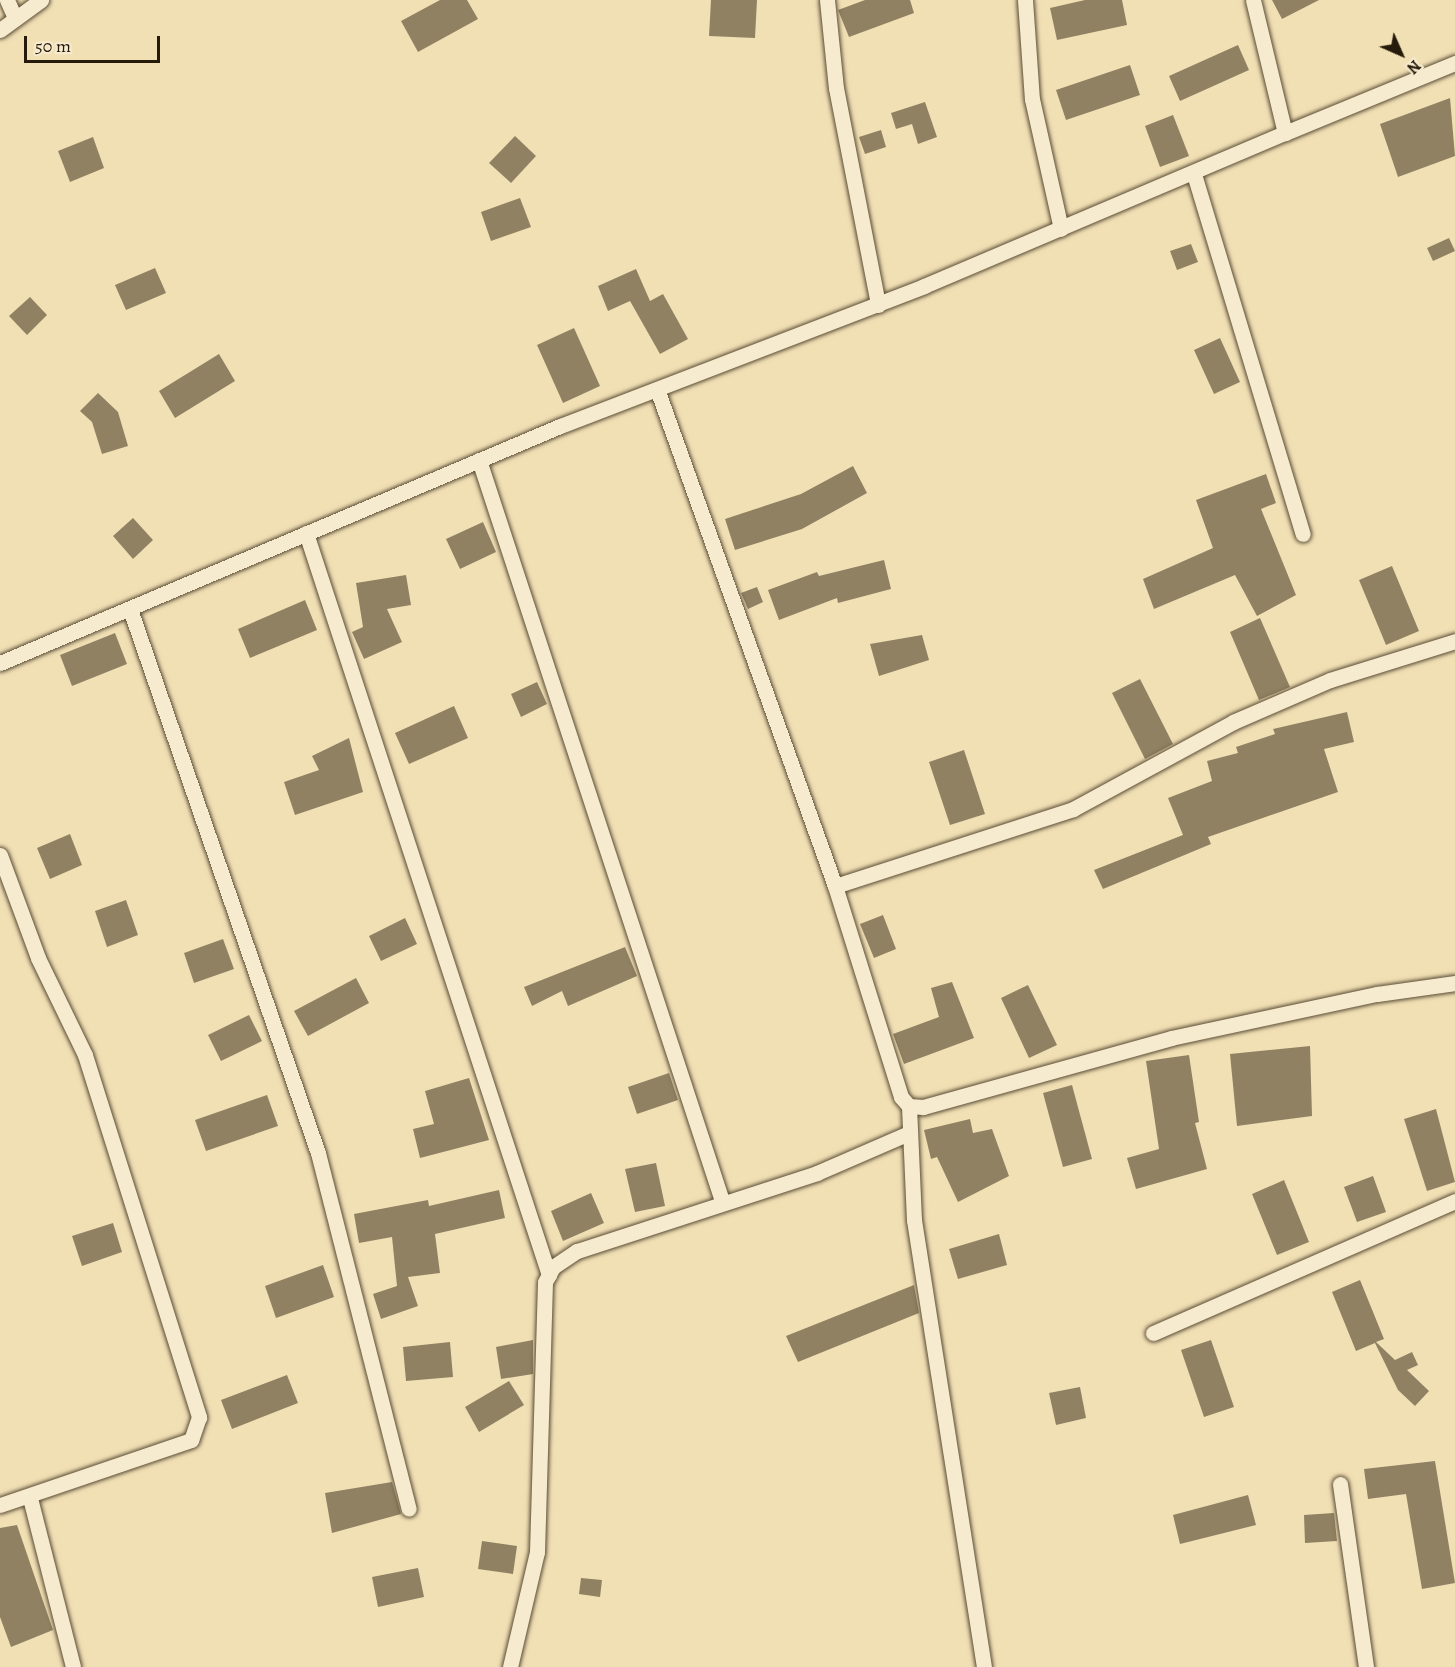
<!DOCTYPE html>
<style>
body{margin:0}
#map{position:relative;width:1455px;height:1667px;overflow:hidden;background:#f2e0b5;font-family:Alegreya,serif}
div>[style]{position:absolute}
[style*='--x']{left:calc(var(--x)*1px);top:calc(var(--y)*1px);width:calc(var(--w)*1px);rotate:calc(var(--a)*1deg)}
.building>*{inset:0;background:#908163}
.roads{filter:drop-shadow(0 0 2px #594c35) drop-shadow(0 0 2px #594c35)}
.minor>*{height:15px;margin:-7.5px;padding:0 7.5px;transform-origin:7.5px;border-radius:7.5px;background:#f7ebcf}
span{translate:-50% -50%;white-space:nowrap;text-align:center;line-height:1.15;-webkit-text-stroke:4.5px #f7ebcf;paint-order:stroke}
.north{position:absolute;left:1371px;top:24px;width:60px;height:60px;-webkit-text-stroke:4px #f7ebcf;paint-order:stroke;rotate:135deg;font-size:16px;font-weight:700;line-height:24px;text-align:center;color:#261a0a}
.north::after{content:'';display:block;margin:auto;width:21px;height:27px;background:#261a0a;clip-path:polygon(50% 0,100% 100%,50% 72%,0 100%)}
.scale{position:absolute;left:24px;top:36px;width:136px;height:27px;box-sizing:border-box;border:3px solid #261a0a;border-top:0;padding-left:8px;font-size:18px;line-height:21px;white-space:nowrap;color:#261a0a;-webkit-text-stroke:4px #f7ebcf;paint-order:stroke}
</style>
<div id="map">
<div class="building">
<i style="clip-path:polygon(440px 0,467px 0,478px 19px,418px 52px,401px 21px)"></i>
<i style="clip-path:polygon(711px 0,757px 0,755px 38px,709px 36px)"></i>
<i style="clip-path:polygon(865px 0,910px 0,914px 13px,849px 37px,838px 10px)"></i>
<i style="clip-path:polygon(1085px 0,1122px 0,1127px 25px,1057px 40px,1050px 8px)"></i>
<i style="clip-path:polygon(1272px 0,1319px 0,1282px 19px)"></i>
<i style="clip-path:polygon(1238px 45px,1249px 70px,1180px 101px,1169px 76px)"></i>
<i style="clip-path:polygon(1130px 65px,1140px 95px,1066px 120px,1056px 90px)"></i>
<i style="clip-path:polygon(1450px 98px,1455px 156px,1398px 177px,1380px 124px)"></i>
<i style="clip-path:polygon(925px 102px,937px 137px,918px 144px,912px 124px,896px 129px,891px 113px)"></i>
<i style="clip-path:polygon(1173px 115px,1189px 156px,1160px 167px,1145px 126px)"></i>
<i style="clip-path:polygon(881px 130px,886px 147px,865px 154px,859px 137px)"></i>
<i style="clip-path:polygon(515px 136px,536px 156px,511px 183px,489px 163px)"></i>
<i style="clip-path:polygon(93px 137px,104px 168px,70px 182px,58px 151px)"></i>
<i style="clip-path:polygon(520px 198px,531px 227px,491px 241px,481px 212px)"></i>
<i style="clip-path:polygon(1449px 238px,1455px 251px,1433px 261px,1427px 248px)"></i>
<i style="clip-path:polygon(1191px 244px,1198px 262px,1177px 270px,1170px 251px)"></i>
<i style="clip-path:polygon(155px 268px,166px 293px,126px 310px,115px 285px)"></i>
<i style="clip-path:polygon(636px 269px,650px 301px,663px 294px,688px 339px,660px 354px,630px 301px,608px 311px,598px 286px)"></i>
<i style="clip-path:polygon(30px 297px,47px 315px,27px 335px,9px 316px)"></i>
<i style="clip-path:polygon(574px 328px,600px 386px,563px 403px,537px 345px)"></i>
<i style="clip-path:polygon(1220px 338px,1240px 382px,1214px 394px,1194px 350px)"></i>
<i style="clip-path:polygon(219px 354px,235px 381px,175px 418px,159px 391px)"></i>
<i style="clip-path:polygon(98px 393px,118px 412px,128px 446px,102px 454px,92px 422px,80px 411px)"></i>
<i style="clip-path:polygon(853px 466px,867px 493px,802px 529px,735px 550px,725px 519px,801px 494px)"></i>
<i style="clip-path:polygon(1266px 474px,1276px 503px,1261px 509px,1296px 595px,1257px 616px,1235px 575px,1154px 609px,1143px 579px,1213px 548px,1196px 500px)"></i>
<i style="clip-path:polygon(133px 518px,153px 540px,133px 559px,113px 536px)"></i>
<i style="clip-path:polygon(483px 522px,496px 552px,460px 569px,446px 539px)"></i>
<i style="clip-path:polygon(884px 560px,891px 589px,838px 603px,837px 598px,779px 620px,768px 590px,817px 572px,819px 576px)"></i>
<i style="clip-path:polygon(1392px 566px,1419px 631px,1386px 645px,1359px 580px)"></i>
<i style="clip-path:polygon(406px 575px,411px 605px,387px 609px,402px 642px,364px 659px,352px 632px,363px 627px,356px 583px)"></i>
<i style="clip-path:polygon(757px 587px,763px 602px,748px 609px,741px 593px)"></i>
<i style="clip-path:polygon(305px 600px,317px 630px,250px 658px,238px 629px)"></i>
<i style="clip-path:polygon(1260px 618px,1290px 687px,1259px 700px,1230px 632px)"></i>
<i style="clip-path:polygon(115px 633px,127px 664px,72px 686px,60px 655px)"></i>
<i style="clip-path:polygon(922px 635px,929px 660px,879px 676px,870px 644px)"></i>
<i style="clip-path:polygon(1140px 679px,1173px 744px,1145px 759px,1112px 693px)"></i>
<i style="clip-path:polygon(537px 682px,547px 704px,521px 717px,511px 694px)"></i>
<i style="clip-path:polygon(454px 706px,468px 738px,409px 764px,395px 733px)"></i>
<i style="clip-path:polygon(1347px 712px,1354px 742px,1324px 749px,1338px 792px,1208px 837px,1211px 844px,1103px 889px,1094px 870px,1183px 835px,1168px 798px,1212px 781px,1207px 761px,1238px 753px,1236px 747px,1275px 734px,1273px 729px)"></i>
<i style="clip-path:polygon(349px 738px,363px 792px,295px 815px,284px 782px,319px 770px,312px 756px)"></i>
<i style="clip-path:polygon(964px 750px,985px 814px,950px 825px,929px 762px)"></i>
<i style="clip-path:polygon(70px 834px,82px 865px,50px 879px,37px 848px)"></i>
<i style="clip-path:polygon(126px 900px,138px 935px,107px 947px,95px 911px)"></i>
<i style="clip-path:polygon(883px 915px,896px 949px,874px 958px,860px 924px)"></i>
<i style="clip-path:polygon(405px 918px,417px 944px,381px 961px,369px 936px)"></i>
<i style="clip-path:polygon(223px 939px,234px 969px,194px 983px,184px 953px)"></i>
<i style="clip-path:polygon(625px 947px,637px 976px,568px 1006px,562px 991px,532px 1006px,524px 987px)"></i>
<i style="clip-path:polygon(356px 978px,369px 1003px,308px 1036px,294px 1011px)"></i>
<i style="clip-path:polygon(952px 982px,974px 1038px,904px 1064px,893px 1034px,939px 1017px,931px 988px)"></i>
<i style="clip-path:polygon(1028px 985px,1057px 1045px,1029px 1058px,1001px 998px)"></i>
<i style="clip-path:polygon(249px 1015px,262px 1041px,221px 1061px,208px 1035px)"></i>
<i style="clip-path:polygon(1310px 1046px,1312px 1116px,1237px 1126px,1230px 1054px)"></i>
<i style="clip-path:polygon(1189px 1055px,1199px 1122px,1195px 1123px,1207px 1169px,1136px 1189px,1127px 1158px,1159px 1149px,1146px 1061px)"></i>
<i style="clip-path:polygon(669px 1073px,678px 1100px,637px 1114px,628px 1087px)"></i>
<i style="clip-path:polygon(469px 1078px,489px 1140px,420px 1158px,413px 1129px,434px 1124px,425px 1091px)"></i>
<i style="clip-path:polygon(1072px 1085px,1092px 1159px,1063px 1167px,1043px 1093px)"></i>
<i style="clip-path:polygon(267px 1095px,278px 1126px,206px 1151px,195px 1120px)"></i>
<i style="clip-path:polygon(1436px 1109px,1455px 1182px,1427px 1191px,1404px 1119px)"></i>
<i style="clip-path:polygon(970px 1119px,973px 1133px,992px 1129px,1009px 1176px,958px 1202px,937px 1157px,931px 1159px,924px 1130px)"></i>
<i style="clip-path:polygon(656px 1163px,665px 1206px,635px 1212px,625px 1169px)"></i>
<i style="clip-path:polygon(1373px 1176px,1386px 1212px,1357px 1222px,1344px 1187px)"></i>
<i style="clip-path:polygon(1284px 1180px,1309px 1242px,1277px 1255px,1252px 1194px)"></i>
<i style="clip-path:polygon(499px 1190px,505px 1218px,435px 1234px,440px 1273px,408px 1277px,418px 1306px,381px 1319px,373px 1294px,397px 1286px,392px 1237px,359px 1243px,354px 1214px,428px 1200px,429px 1206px)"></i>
<i style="clip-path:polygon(591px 1193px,604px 1223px,563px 1241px,551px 1211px)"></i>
<i style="clip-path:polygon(113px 1223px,122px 1252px,82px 1266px,72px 1236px)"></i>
<i style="clip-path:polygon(999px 1234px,1007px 1265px,958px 1279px,949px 1249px)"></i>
<i style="clip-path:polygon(323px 1265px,334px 1297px,276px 1318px,265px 1286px)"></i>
<i style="clip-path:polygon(1360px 1280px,1384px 1339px,1376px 1342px,1395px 1360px,1412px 1352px,1418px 1365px,1407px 1370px,1429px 1391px,1415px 1406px,1398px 1390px,1375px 1343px,1356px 1351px,1332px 1292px)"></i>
<i style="clip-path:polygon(914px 1285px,919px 1313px,798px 1362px,786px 1336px)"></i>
<i style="clip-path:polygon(533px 1340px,533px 1374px,501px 1379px,496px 1347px)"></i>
<i style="clip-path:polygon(1211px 1340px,1234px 1407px,1204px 1417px,1181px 1350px)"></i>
<i style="clip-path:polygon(450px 1342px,453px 1377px,406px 1381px,403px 1347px)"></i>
<i style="clip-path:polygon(287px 1375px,298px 1403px,232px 1429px,221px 1400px)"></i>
<i style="clip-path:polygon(509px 1381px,524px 1405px,479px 1432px,465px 1407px)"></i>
<i style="clip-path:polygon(1080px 1387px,1086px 1418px,1056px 1425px,1049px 1393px)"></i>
<i style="clip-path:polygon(1435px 1461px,1455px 1583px,1422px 1589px,1406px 1494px,1368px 1499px,1364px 1469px)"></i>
<i style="clip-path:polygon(392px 1482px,401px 1514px,332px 1533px,325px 1493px)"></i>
<i style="clip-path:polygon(1248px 1495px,1256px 1525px,1180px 1544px,1173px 1515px)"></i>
<i style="clip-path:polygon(1334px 1513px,1337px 1541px,1305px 1543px,1304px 1515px)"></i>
<i style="clip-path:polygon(17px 1525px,53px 1630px,11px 1647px,0 1617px,0 1528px)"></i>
<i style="clip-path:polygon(482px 1541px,517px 1546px,513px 1574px,478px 1569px)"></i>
<i style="clip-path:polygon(418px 1568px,424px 1597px,378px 1607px,372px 1577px)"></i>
<i style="clip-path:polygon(581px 1578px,602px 1580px,600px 1597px,579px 1594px)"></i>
</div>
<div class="roads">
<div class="minor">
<i style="--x:7;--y:0;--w:20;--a:66"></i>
<i style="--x:827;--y:0;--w:88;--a:84.2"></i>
<i style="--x:836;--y:88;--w:221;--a:79"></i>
<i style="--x:1025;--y:0;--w:99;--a:86"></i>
<i style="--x:1032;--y:99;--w:133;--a:77.4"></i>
<i style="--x:1253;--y:0;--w:137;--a:76.5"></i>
<i style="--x:1285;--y:133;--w:184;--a:-22.4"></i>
<i style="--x:0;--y:30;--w:51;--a:-36.2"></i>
<i style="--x:1194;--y:174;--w:376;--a:73.2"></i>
<i style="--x:657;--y:389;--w:528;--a:70.3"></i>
<i style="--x:835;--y:886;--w:221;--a:72.6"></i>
<i style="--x:901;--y:1097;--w:12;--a:48"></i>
<i style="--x:909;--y:1106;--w:14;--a:4"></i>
<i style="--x:923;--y:1107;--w:257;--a:-15.5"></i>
<i style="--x:1171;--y:1038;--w:211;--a:-12.1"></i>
<i style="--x:1377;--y:994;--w:79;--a:-8"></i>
<i style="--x:479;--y:460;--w:780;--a:71.84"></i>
<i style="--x:306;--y:533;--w:781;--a:71.87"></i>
<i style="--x:130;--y:609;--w:576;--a:70.94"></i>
<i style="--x:318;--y:1153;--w:367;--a:75.7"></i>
<i style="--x:0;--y:663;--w:608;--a:-22.94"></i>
<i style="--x:560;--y:426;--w:390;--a:-21"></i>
<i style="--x:924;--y:286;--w:392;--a:-23"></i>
<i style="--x:0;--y:855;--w:110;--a:69.7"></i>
<i style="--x:38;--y:958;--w:108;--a:64.1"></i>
<i style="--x:85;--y:1055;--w:380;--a:72.5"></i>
<i style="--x:199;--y:1417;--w:24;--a:109"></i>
<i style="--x:191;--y:1440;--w:202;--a:161.2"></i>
<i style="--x:835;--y:886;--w:250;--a:-17.9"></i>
<i style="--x:1073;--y:809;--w:182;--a:-28.5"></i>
<i style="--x:1233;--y:722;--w:106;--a:-23.4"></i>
<i style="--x:1330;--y:680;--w:131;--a:-17.3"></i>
<i style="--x:909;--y:1106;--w:114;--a:87.5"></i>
<i style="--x:914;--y:1220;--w:452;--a:81.1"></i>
<i style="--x:1153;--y:1333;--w:330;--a:-23.6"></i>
<i style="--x:1340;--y:1484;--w:185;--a:81.9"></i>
<i style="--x:30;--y:1498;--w:174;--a:75.7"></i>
<i style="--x:510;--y:1667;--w:118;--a:-76.8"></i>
<i style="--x:537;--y:1552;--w:270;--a:-88.3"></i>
<i style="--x:545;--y:1282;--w:17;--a:-62"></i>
<i style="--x:553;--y:1267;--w:29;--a:-34"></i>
<i style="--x:577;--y:1251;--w:252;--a:-18"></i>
<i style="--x:817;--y:1173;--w:100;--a:-23.5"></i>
</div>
</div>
<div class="north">N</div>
<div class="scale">50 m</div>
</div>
